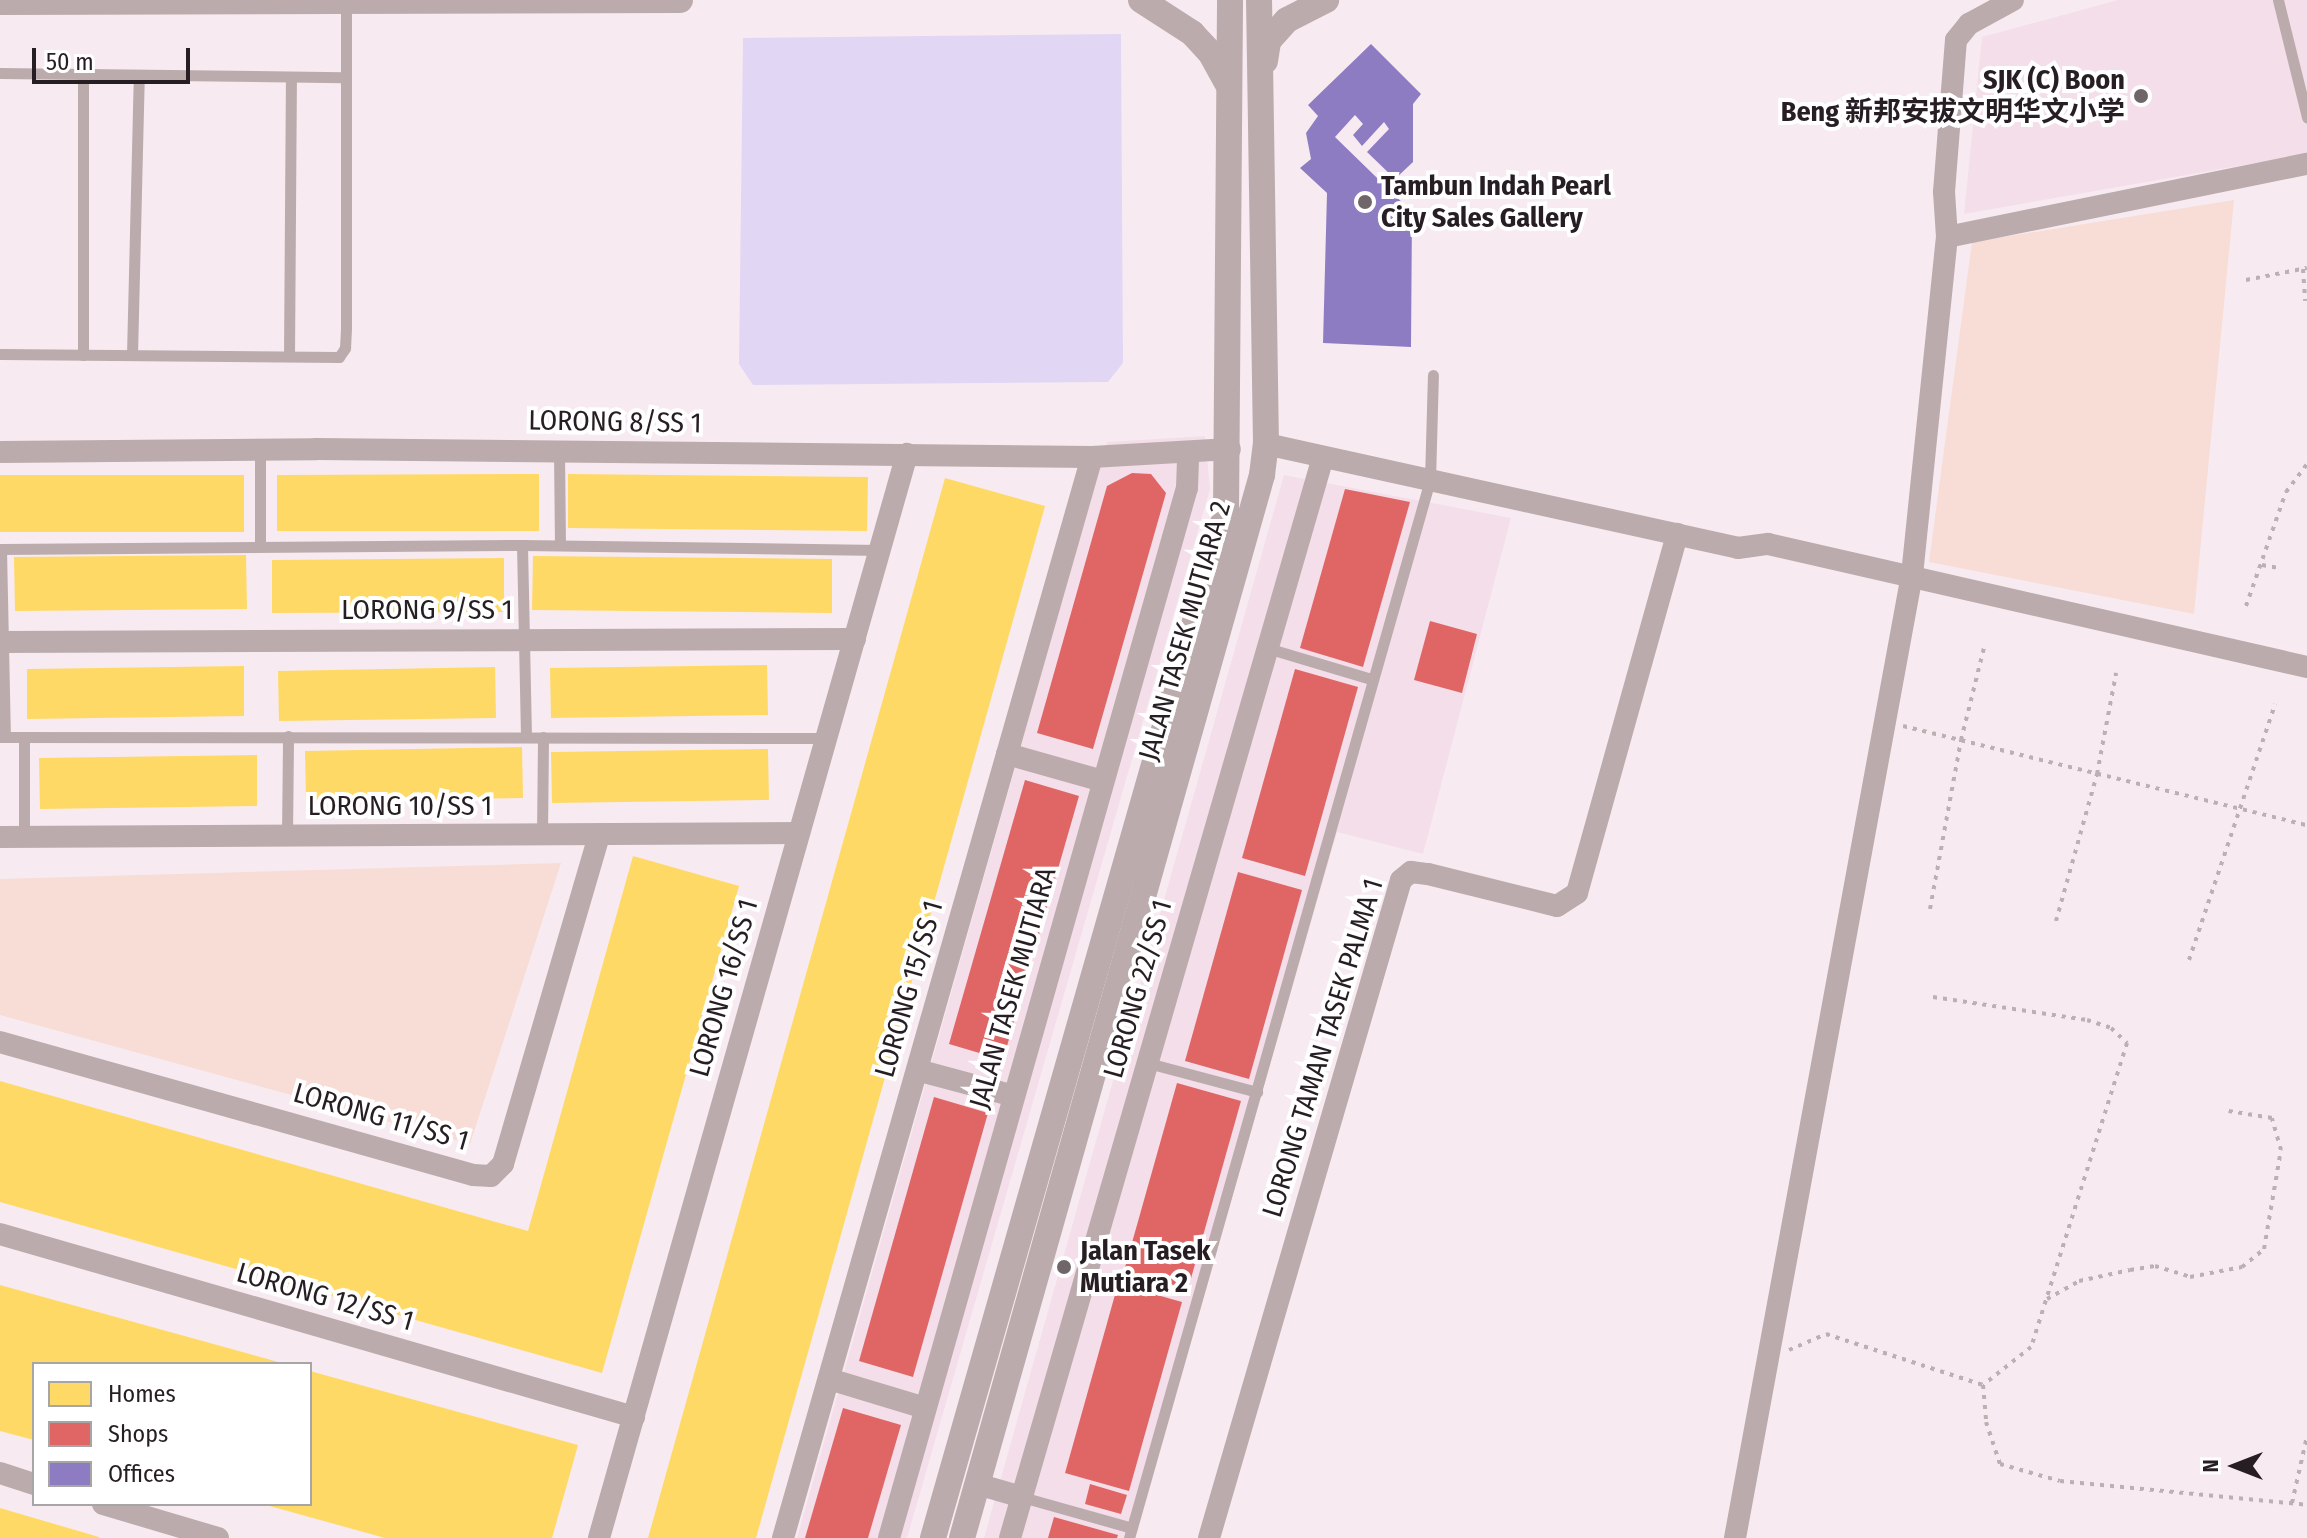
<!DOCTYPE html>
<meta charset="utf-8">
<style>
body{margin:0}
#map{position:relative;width:2307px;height:1538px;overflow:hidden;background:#f7ebf1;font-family:"Fira Sans Condensed","Noto Sans SC",sans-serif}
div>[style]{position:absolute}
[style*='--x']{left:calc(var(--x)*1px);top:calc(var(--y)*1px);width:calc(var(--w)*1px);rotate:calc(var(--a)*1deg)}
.built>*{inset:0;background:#f4dee9}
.green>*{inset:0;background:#f8dcd6}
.water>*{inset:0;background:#e1d7f5}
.homes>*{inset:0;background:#ffd966}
.shops>*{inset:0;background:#e06666}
.offices>*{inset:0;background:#8e7cc3}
.path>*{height:4px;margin-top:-2px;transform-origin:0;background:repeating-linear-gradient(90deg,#bcb0b3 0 4px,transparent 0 10px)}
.service>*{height:11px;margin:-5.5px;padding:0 5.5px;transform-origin:5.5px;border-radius:5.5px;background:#bbabac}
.minor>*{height:22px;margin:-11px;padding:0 11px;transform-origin:11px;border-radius:11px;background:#bbabac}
.tertiary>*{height:26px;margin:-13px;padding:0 13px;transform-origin:13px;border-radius:13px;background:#bbabac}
.dots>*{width:22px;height:22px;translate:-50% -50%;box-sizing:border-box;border:4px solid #fff;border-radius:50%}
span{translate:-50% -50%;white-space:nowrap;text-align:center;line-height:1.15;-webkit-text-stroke:8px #fff;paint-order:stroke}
.poi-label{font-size:28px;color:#261e22;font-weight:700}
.right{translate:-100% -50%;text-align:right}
.left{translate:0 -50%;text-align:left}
.street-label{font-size:28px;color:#261e22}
.legend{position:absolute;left:32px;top:1362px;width:280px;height:144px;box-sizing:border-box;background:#fff;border:2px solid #a8a5a7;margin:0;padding:10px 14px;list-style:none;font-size:24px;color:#261e22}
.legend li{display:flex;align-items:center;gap:16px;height:40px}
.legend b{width:40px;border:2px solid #a8a5a7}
.north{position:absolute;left:2195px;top:1426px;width:80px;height:80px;-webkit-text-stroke:6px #fff;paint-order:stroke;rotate:270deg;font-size:22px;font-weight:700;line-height:32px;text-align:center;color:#261e22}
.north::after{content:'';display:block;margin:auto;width:28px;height:36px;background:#261e22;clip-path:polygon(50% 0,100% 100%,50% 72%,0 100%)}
.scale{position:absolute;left:32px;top:48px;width:158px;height:36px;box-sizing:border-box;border:4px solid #261e22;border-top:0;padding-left:10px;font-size:24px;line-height:28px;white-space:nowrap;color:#261e22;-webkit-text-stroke:6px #fff;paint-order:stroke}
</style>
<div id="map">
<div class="built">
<i style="clip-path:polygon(2118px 0,2307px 0,2307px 154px,1964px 214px,1982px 37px)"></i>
<i style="clip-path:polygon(1205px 436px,1210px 489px,907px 1538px,797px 1538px,1107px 442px)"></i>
<i style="clip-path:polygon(1284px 475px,1511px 518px,1423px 854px,1337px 832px,1134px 1538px,984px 1538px)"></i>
</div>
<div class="green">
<i style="clip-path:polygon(2234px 200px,2194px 614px,1929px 562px,1972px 242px)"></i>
<i style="clip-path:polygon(561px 863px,470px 1144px,0 1015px,0 879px)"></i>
</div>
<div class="water">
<i style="clip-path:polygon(1121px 34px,1123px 363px,1108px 382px,753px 385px,739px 364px,743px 38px)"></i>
</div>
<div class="homes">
<i style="clip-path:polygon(539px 474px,539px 531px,277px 531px,277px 475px)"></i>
<i style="clip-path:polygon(568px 474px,868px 477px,867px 531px,568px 528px)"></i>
<i style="clip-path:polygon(0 475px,244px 475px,244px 532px,0 532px)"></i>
<i style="clip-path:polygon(945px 478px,1045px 506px,756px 1538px,648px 1538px)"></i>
<i style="clip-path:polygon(246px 555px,247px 609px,15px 611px,14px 557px)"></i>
<i style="clip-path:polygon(533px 556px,832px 559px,832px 613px,532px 610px)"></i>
<i style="clip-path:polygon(504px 558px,504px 612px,272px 613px,272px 560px)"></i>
<i style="clip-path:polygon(767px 665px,768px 715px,551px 718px,550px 668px)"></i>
<i style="clip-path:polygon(244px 666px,244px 716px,27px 719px,27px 669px)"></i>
<i style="clip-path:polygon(495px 667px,496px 718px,279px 721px,278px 671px)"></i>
<i style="clip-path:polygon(522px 747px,523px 798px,306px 801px,305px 751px)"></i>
<i style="clip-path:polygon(768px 749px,769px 800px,552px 803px,551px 752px)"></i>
<i style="clip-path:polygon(257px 755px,257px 806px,40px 809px,39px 758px)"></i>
<i style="clip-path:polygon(633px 856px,739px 886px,602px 1373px,0 1202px,0 1081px,528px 1231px)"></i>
<i style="clip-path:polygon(0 1285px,282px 1363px,281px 1364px,34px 1364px,34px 1440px,0 1431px)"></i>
<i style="clip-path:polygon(310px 1371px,578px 1445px,552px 1538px,385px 1538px,266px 1505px,310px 1504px)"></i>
<i style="clip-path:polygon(0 1508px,99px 1537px,99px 1538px,0 1538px)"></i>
</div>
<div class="shops">
<i style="clip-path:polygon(1132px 473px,1151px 474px,1166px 493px,1093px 749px,1037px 733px,1107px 486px)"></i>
<i style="clip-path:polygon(1345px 489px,1410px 502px,1363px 667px,1300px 648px)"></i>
<i style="clip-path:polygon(1430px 621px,1477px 634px,1462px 693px,1414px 680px)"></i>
<i style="clip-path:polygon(1295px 669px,1358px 687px,1305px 876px,1242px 858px)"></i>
<i style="clip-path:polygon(1025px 780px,1079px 796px,1003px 1060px,949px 1044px)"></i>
<i style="clip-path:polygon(1238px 872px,1302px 890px,1249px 1079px,1185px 1061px)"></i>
<i style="clip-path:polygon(1177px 1083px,1241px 1101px,1188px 1289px,1124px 1271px)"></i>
<i style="clip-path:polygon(934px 1097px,988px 1113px,913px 1377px,859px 1361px)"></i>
<i style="clip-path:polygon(1118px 1284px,1182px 1302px,1129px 1491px,1065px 1473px)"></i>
<i style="clip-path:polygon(843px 1408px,901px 1425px,868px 1538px,805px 1538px)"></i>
<i style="clip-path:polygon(1090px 1484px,1127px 1495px,1121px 1514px,1085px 1504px)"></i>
<i style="clip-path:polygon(1054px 1517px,1118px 1535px,1117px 1538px,1048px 1538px)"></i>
</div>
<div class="offices">
<i style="clip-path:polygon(1371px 44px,1421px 94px,1413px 104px,1413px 162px,1395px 179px,1367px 152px,1389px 129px,1384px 122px,1362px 146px,1353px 135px,1363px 124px,1355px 115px,1335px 137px,1412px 212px,1411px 347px,1323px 343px,1327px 193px,1300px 168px,1311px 159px,1306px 133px,1318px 116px,1308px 105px)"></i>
</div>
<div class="path">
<i style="--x:2303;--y:269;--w:32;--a:86"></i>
<i style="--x:2246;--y:280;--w:62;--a:-11.1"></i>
<i style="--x:2262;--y:565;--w:17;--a:10"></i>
<i style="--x:2246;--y:606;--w:121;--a:-70.7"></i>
<i style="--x:2286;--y:492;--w:35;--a:-53"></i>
<i style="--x:1903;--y:726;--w:416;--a:13.8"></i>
<i style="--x:1930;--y:909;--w:172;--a:-79.6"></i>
<i style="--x:1961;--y:740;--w:99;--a:-76"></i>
<i style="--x:2056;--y:921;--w:153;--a:-74.4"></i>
<i style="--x:2097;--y:774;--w:103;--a:-79.3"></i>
<i style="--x:2189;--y:960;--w:270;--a:-71.4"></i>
<i style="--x:1933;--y:997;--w:156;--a:8.5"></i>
<i style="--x:2087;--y:1020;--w:25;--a:18"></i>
<i style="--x:2111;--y:1028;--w:22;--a:43"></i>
<i style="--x:2127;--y:1043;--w:319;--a:107.5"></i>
<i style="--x:2031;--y:1347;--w:61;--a:141.6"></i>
<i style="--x:2047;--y:1299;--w:37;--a:-29"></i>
<i style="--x:2079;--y:1281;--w:52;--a:-12.2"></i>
<i style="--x:2130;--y:1270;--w:25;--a:-9"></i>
<i style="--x:2155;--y:1266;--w:37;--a:17"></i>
<i style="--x:2190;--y:1277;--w:53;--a:-10.9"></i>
<i style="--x:2242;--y:1267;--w:28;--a:-39"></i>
<i style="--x:2264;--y:1249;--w:100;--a:-80.3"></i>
<i style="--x:2281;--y:1150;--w:33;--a:-106"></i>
<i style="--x:2272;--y:1118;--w:44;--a:-170.8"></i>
<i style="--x:1789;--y:1350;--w:40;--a:-23.4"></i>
<i style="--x:1826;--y:1334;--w:165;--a:18"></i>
<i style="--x:1983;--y:1385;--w:37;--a:85"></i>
<i style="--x:1986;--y:1422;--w:44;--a:71.6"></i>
<i style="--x:2000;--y:1464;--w:62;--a:15.8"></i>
<i style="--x:2060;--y:1481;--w:248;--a:5.5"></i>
<i style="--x:2292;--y:1503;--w:69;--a:-77.4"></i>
</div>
<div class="service">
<i style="--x:2278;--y:0;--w:121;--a:76.1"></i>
<i style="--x:0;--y:73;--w:343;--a:0.7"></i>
<i style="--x:83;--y:74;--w:281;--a:90"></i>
<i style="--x:0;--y:354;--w:339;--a:0.5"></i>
<i style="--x:339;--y:357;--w:11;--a:-56"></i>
<i style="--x:345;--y:348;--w:21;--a:-87"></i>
<i style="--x:346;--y:327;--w:324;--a:-90"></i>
<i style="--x:132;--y:355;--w:280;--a:-88.6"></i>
<i style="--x:289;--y:356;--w:279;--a:-89.6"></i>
<i style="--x:260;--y:450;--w:95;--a:90"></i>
<i style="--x:559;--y:451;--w:94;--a:89.4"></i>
<i style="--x:522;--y:545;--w:192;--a:88.8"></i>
<i style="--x:0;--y:549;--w:522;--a:-0.44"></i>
<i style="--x:522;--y:545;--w:358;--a:0.8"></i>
<i style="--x:1;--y:549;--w:188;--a:88.8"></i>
<i style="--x:1267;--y:648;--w:109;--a:16.6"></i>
<i style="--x:0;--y:737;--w:826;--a:0.07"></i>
<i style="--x:24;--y:737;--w:100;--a:90"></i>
<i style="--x:542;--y:835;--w:98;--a:-89.4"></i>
<i style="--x:287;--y:836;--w:100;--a:-89.4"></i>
<i style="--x:1148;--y:1063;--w:113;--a:14.9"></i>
<i style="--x:1022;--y:1497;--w:114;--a:15.7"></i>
<i style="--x:1129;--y:1538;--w:1100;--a:-74.12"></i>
<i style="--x:1430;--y:480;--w:105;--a:-88.4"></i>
</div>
<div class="minor">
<i style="--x:1947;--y:237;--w:45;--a:-93.8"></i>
<i style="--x:1944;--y:192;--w:152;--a:-85.5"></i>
<i style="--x:1956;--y:40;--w:21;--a:-51"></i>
<i style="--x:1969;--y:24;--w:50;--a:-28.6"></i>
<i style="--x:1266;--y:444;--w:483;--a:12.4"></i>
<i style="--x:1738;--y:548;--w:30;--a:-8"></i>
<i style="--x:1768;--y:544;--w:553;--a:12.85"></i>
<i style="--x:0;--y:452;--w:316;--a:-0.5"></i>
<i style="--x:316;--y:449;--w:776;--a:0.59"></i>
<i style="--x:1092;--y:457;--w:138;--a:-3.3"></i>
<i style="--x:0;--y:642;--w:855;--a:-0.2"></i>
<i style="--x:1007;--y:754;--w:100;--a:15.7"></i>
<i style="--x:0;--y:837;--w:799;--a:-0.29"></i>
<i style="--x:0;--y:1042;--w:491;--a:15.7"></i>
<i style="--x:473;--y:1175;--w:18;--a:3"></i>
<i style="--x:491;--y:1176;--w:17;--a:-45"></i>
<i style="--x:503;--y:1164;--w:343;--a:-73.7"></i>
<i style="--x:917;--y:1070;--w:100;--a:15"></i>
<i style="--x:0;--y:1234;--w:660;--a:16.1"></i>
<i style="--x:829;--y:1379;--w:100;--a:16.8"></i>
<i style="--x:0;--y:1473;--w:36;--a:18"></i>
<i style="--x:977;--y:1484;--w:47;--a:16.1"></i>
<i style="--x:103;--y:1504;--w:120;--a:16.5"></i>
<i style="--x:599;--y:1538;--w:1127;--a:-74.14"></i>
<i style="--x:783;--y:1538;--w:1124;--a:-74.05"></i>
<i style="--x:889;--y:1538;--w:1091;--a:-74.16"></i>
<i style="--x:1187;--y:488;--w:34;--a:-88"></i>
<i style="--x:1010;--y:1538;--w:1125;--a:-73.85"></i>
<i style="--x:1209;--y:1538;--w:685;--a:-73.73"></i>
<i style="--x:1401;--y:880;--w:13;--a:-39"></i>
<i style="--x:1411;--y:872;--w:17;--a:7"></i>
<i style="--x:1428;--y:874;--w:133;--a:13.9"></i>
<i style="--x:1557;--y:906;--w:24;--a:-33"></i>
<i style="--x:1577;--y:893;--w:373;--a:-74.4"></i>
<i style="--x:1735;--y:1538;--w:979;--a:-79.59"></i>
<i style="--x:1912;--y:575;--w:340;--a:-84.1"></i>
<i style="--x:1947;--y:237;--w:367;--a:-11.5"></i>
</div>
<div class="tertiary">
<i style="--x:1141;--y:0;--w:61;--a:32.9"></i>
<i style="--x:1192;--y:33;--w:26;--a:47"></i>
<i style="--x:1210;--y:52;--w:35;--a:61"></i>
<i style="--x:0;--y:2;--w:680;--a:-0.17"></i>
<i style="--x:1265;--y:61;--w:20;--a:-81"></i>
<i style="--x:1268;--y:41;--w:28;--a:-48"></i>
<i style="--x:1287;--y:20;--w:44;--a:-27.1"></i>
<i style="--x:933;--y:1538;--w:1066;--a:-74.05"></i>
<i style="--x:1226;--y:513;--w:513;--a:-89.55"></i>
<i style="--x:962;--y:1538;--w:1105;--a:-74.24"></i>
<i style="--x:1262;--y:475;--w:31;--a:-83"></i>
<i style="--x:1266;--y:444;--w:444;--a:-90.9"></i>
</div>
<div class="dots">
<i style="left:2141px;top:96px;background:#6f666a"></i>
<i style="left:1365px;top:202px;background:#6f666a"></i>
<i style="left:1064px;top:1267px;background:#6f666a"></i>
</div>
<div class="poi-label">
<span class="right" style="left:2125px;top:96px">SJK (C) Boon<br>Beng 新邦安拔文明华文小学</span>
<span class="left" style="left:1381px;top:202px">Tambun Indah Pearl<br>City Sales Gallery</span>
<span class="left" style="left:1080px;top:1267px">Jalan Tasek<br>Mutiara 2</span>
</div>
<div class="street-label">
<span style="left:615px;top:422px;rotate:1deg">LORONG 8/SS 1</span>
<span style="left:427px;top:610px">LORONG 9/SS 1</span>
<span style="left:1185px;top:631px;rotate:-74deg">JALAN TASEK MUTIARA 2</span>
<span style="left:400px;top:806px">LORONG 10/SS 1</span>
<span style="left:724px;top:988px;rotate:-74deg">LORONG 16/SS 1</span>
<span style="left:1013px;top:988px;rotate:-74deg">JALAN TASEK MUTIARA</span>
<span style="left:909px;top:989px;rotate:-74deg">LORONG 15/SS 1</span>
<span style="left:1138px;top:989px;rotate:-74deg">LORONG 22/SS 1</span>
<span style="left:1323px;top:1048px;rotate:-73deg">LORONG TAMAN TASEK PALMA 1</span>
<span style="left:381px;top:1117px;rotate:16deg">LORONG 11/SS 1</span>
<span style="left:325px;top:1297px;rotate:16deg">LORONG 12/SS 1</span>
</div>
<ul class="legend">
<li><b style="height:22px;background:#ffd966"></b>Homes</li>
<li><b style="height:22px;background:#e06666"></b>Shops</li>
<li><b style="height:22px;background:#8e7cc3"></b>Offices</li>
</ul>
<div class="north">N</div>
<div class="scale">50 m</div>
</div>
